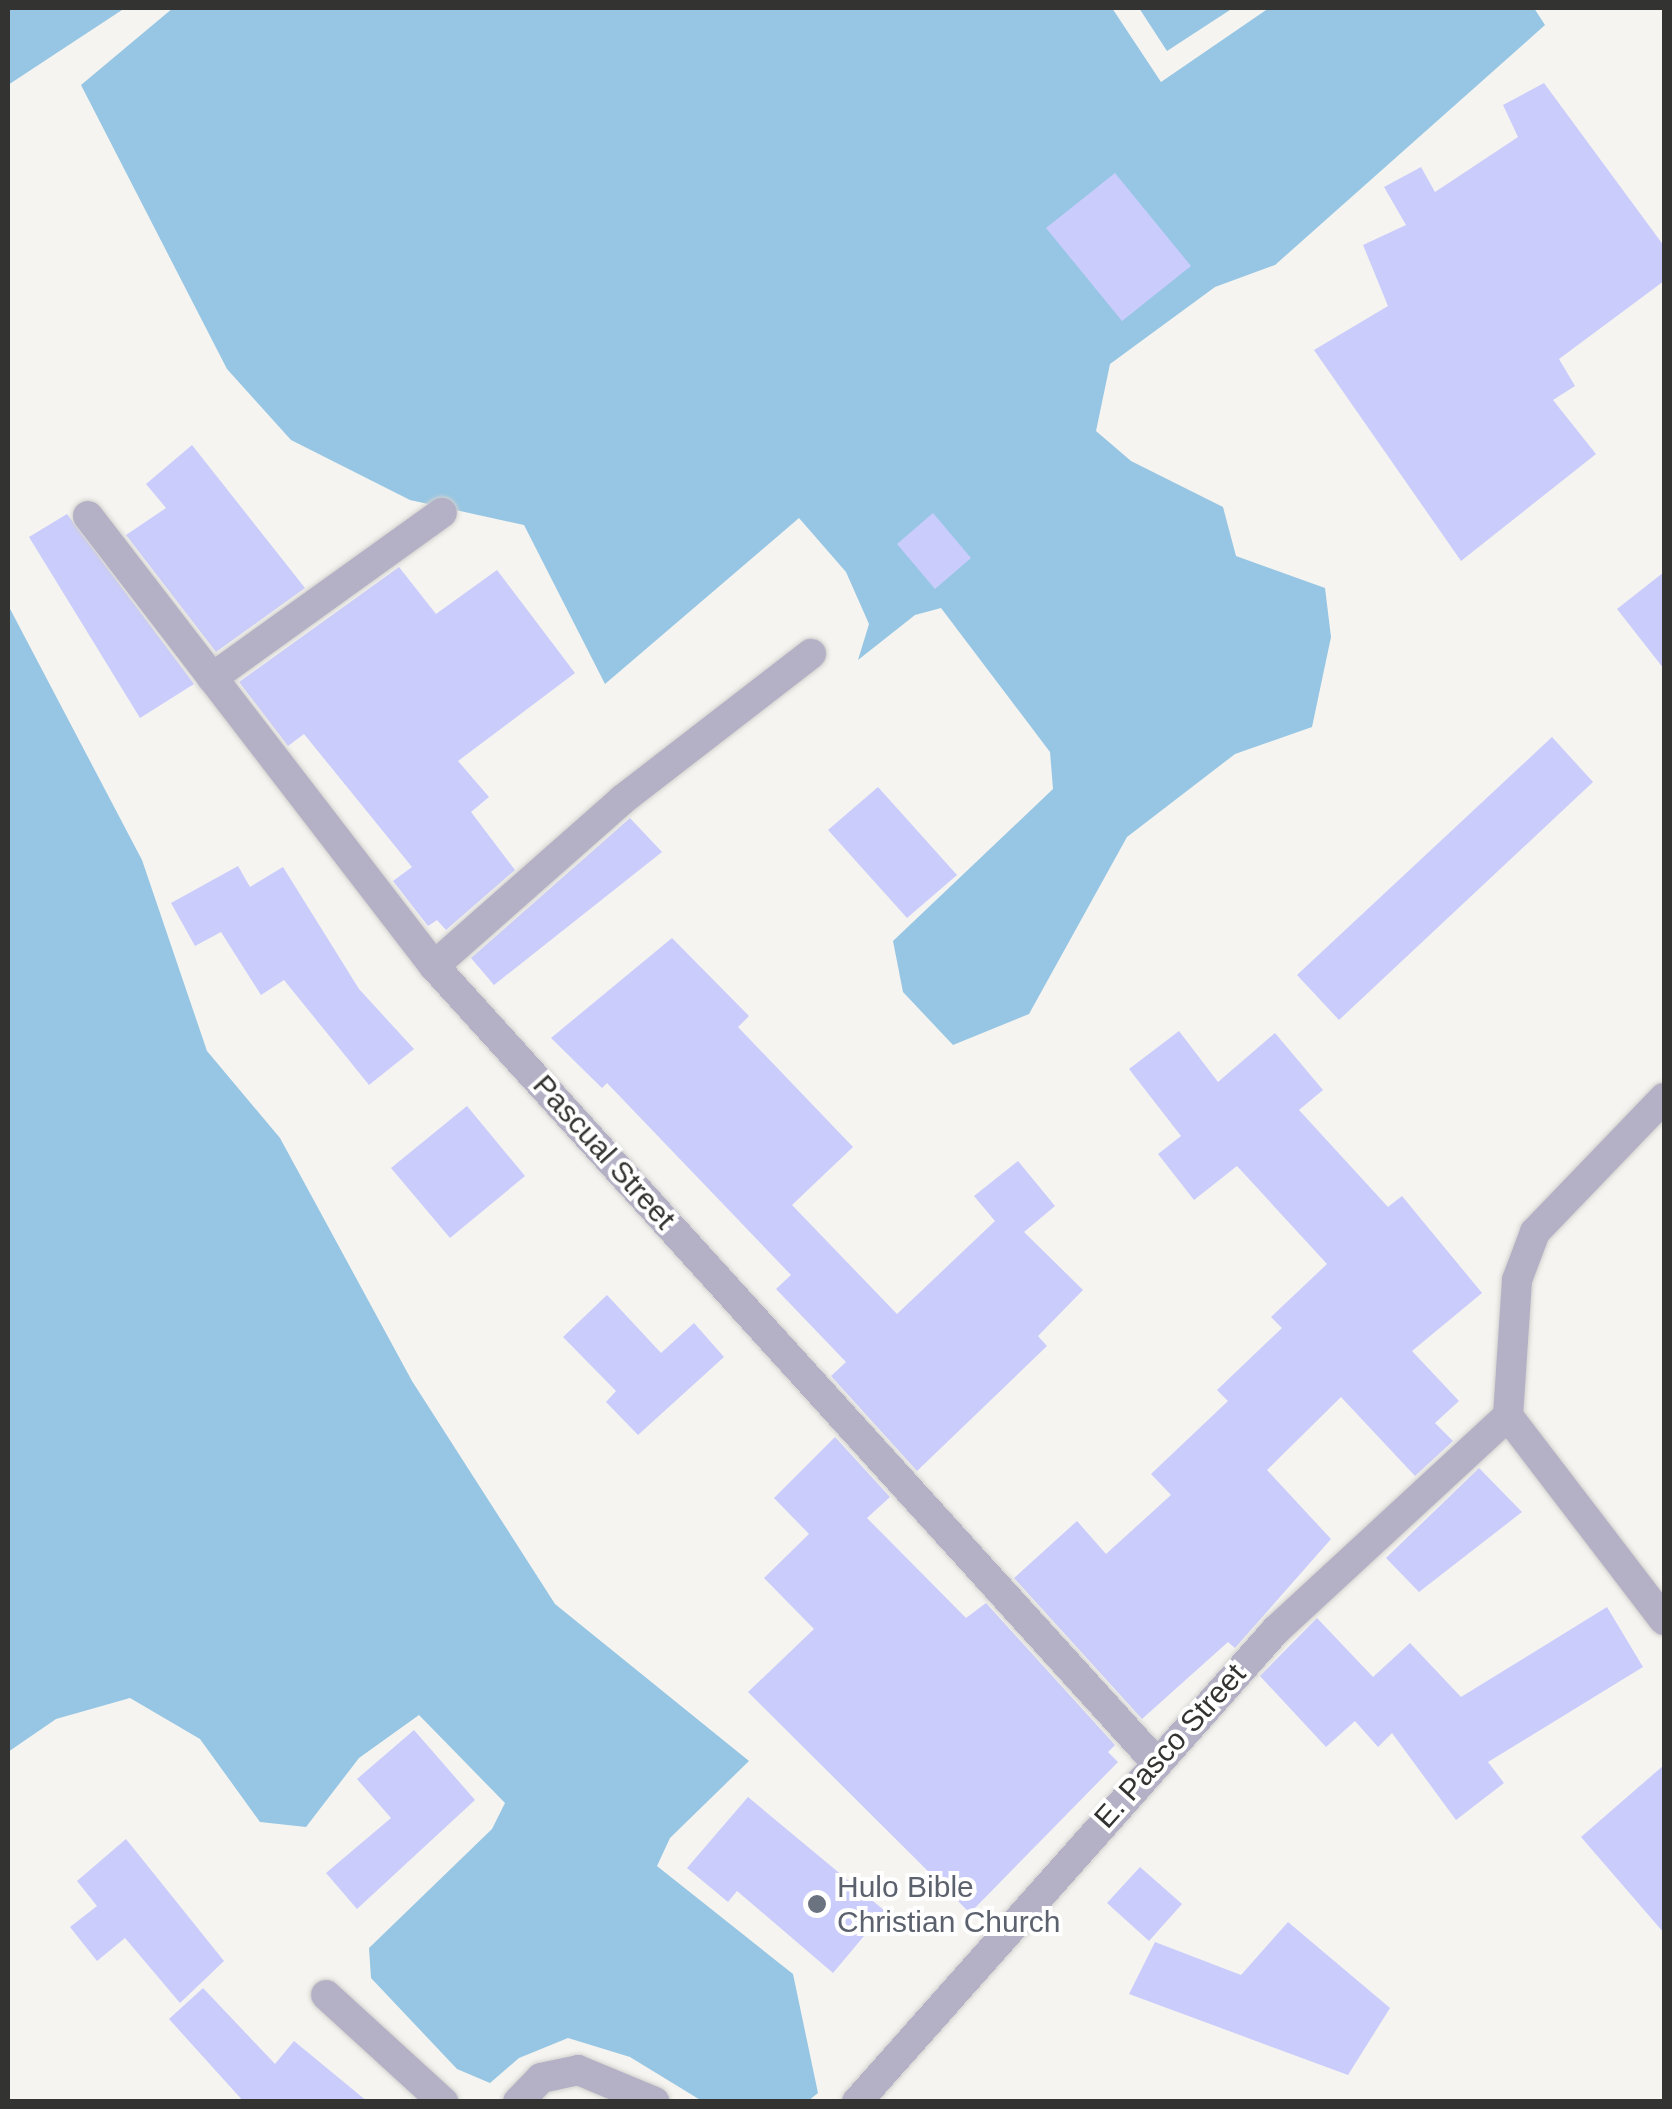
<!DOCTYPE html>
<style>
body{margin:0}
#map{position:relative;width:1672px;height:2109px;overflow:hidden;background:#f5f4f0;font-family:Arial,sans-serif}
div>[style]{position:absolute}
[style*='--x']{left:calc(var(--x)*1px);top:calc(var(--y)*1px);width:calc(var(--w)*1px);rotate:calc(var(--a)*1deg)}
.water>*{inset:0;background:#96c6e4}
.building>*{inset:0;background:#caccfc}
.roads{filter:drop-shadow(0 0 2px #d2d1ce) drop-shadow(0 0 2px #d2d1ce)}
.minor>*{height:30px;margin:-15px;padding:0 15px;transform-origin:15px;border-radius:15px;background:#b4b0c5}
.dots>*{width:28px;height:28px;translate:-50% -50%;box-sizing:border-box;border:5px solid #fff;border-radius:50%}
span{translate:-50% -50%;white-space:nowrap;text-align:center;line-height:1.15;-webkit-text-stroke:8px #fff;paint-order:stroke}
.street-label{font-size:30px;color:#333331}
.worship-label{font-size:30px;color:#5b616d}
.left{translate:0 -50%;text-align:left}
.frame{position:absolute;inset:0;border:10px solid #333331;pointer-events:none}
</style>
<div id="map">
<div class="water">
<i style="clip-path:polygon(8px 8px,125px 8px,8px 85px)"></i>
<i style="clip-path:polygon(173px 8px,1112px 8px,1161px 82px,1269px 8px,1534px 8px,1545px 25px,1275px 265px,1215px 287px,1110px 364px,1096px 431px,1131px 461px,1223px 507px,1236px 556px,1325px 588px,1331px 637px,1312px 727px,1235px 754px,1127px 837px,1029px 1014px,953px 1045px,903px 992px,893px 941px,1053px 789px,1050px 752px,941px 608px,915px 615px,858px 660px,869px 624px,846px 572px,799px 518px,605px 684px,524px 525px,410px 500px,291px 440px,227px 369px,81px 85px)"></i>
<i style="clip-path:polygon(1139px 8px,1233px 8px,1167px 51px)"></i>
<i style="clip-path:polygon(8px 605px,142px 860px,207px 1051px,280px 1138px,412px 1381px,555px 1604px,749px 1761px,670px 1838px,657px 1866px,793px 1974px,818px 2093px,808px 2101px,702px 2101px,630px 2057px,568px 2038px,519px 2058px,490px 2083px,457px 2069px,371px 1978px,369px 1948px,492px 1829px,505px 1803px,419px 1715px,359px 1758px,306px 1827px,260px 1822px,200px 1739px,130px 1698px,56px 1719px,8px 1752px)"></i>
</div>
<div class="building">
<i style="clip-path:polygon(1544px 83px,1664px 246px,1664px 281px,1559px 359px,1575px 386px,1553px 400px,1596px 454px,1461px 561px,1314px 350px,1388px 306px,1363px 245px,1406px 225px,1384px 187px,1421px 167px,1435px 192px,1518px 137px,1503px 105px)"></i>
<i style="clip-path:polygon(1115px 173px,1191px 266px,1122px 321px,1046px 228px)"></i>
<i style="clip-path:polygon(192px 445px,305px 588px,216px 652px,126px 535px,166px 508px,146px 484px)"></i>
<i style="clip-path:polygon(933px 513px,971px 558px,935px 589px,897px 544px)"></i>
<i style="clip-path:polygon(67px 514px,194px 684px,140px 718px,29px 537px)"></i>
<i style="clip-path:polygon(399px 567px,436px 614px,497px 570px,575px 673px,458px 761px,489px 797px,471px 812px,515px 870px,446px 930px,437px 920px,428px 926px,393px 881px,412px 867px,304px 734px,288px 746px,239px 682px)"></i>
<i style="clip-path:polygon(1664px 572px,1664px 669px,1617px 609px)"></i>
<i style="clip-path:polygon(1552px 737px,1593px 782px,1339px 1020px,1297px 975px)"></i>
<i style="clip-path:polygon(878px 787px,957px 875px,907px 918px,828px 830px)"></i>
<i style="clip-path:polygon(630px 818px,662px 852px,494px 985px,471px 958px)"></i>
<i style="clip-path:polygon(238px 866px,250px 887px,283px 867px,359px 989px,414px 1049px,369px 1085px,284px 980px,261px 995px,221px 932px,195px 946px,171px 903px)"></i>
<i style="clip-path:polygon(672px 938px,749px 1016px,738px 1027px,853px 1147px,792px 1205px,897px 1314px,995px 1221px,974px 1196px,1018px 1161px,1055px 1206px,1024px 1232px,1083px 1290px,1038px 1336px,1047px 1346px,917px 1471px,831px 1376px,846px 1362px,776px 1289px,791px 1275px,607px 1083px,602px 1088px,551px 1038px)"></i>
<i style="clip-path:polygon(1179px 1031px,1218px 1082px,1275px 1033px,1323px 1090px,1299px 1110px,1388px 1207px,1402px 1196px,1482px 1293px,1412px 1351px,1459px 1401px,1435px 1423px,1453px 1441px,1415px 1476px,1341px 1397px,1267px 1470px,1331px 1539px,1235px 1648px,1228px 1642px,1142px 1719px,1014px 1578px,1077px 1521px,1106px 1554px,1171px 1495px,1151px 1474px,1228px 1401px,1217px 1390px,1282px 1328px,1271px 1317px,1327px 1264px,1237px 1166px,1194px 1200px,1158px 1154px,1181px 1136px,1129px 1069px)"></i>
<i style="clip-path:polygon(467px 1106px,525px 1176px,450px 1238px,391px 1168px)"></i>
<i style="clip-path:polygon(607px 1295px,661px 1353px,694px 1323px,724px 1357px,638px 1435px,606px 1402px,616px 1391px,563px 1337px)"></i>
<i style="clip-path:polygon(835px 1437px,890px 1497px,867px 1518px,966px 1618px,986px 1603px,1115px 1745px,1108px 1752px,1118px 1762px,970px 1913px,748px 1692px,814px 1629px,764px 1578px,809px 1534px,774px 1498px)"></i>
<i style="clip-path:polygon(1479px 1468px,1522px 1512px,1419px 1592px,1386px 1558px)"></i>
<i style="clip-path:polygon(1607px 1607px,1643px 1667px,1488px 1762px,1504px 1783px,1456px 1820px,1392px 1733px,1378px 1747px,1355px 1721px,1326px 1747px,1260px 1676px,1317px 1618px,1373px 1677px,1410px 1643px,1461px 1697px)"></i>
<i style="clip-path:polygon(414px 1730px,475px 1800px,357px 1909px,326px 1873px,391px 1818px,357px 1779px)"></i>
<i style="clip-path:polygon(1664px 1765px,1664px 1933px,1581px 1837px)"></i>
<i style="clip-path:polygon(748px 1797px,885px 1911px,833px 1973px,737px 1891px,728px 1902px,687px 1868px)"></i>
<i style="clip-path:polygon(126px 1839px,224px 1961px,180px 2003px,125px 1938px,97px 1961px,70px 1927px,97px 1906px,77px 1881px)"></i>
<i style="clip-path:polygon(1140px 1867px,1182px 1904px,1149px 1941px,1107px 1903px)"></i>
<i style="clip-path:polygon(1288px 1922px,1390px 2008px,1348px 2075px,1129px 1994px,1155px 1942px,1241px 1975px)"></i>
<i style="clip-path:polygon(203px 1988px,275px 2064px,294px 2041px,368px 2102px,244px 2102px,169px 2019px)"></i>
</div>
<div class="roads">
<div class="minor">
<i style="--x:88;--y:516;--w:568;--a:52.44"></i>
<i style="--x:434;--y:966;--w:1072;--a:47.8"></i>
<i style="--x:212;--y:678;--w:283;--a:-35.7"></i>
<i style="--x:434;--y:966;--w:251;--a:-41.4"></i>
<i style="--x:622;--y:800;--w:239;--a:-37.7"></i>
<i style="--x:1508;--y:1416;--w:136;--a:-86.2"></i>
<i style="--x:1517;--y:1280;--w:51;--a:-69.4"></i>
<i style="--x:1535;--y:1232;--w:186;--a:-46.1"></i>
<i style="--x:1508;--y:1416;--w:257;--a:52.6"></i>
<i style="--x:326;--y:1995;--w:159;--a:42.4"></i>
<i style="--x:518;--y:2102;--w:33;--a:-46"></i>
<i style="--x:541;--y:2078;--w:38;--a:-12"></i>
<i style="--x:578;--y:2070;--w:83;--a:22.6"></i>
<i style="--x:857;--y:2102;--w:631;--a:-48.4"></i>
<i style="--x:1276;--y:1630;--w:316;--a:-42.7"></i>
</div>
</div>
<div class="dots">
<i style="left:817px;top:1904px;background:#6b7280"></i>
</div>
<div class="street-label">
<span style="left:604px;top:1152px;rotate:48deg">Pascual Street</span>
<span style="left:1170px;top:1746px;rotate:-48deg">E. Pasco Street</span>
</div>
<div class="worship-label">
<span class="left" style="left:837px;top:1904px">Hulo Bible<br>Christian Church</span>
</div>
<div class="frame"></div>
</div>
